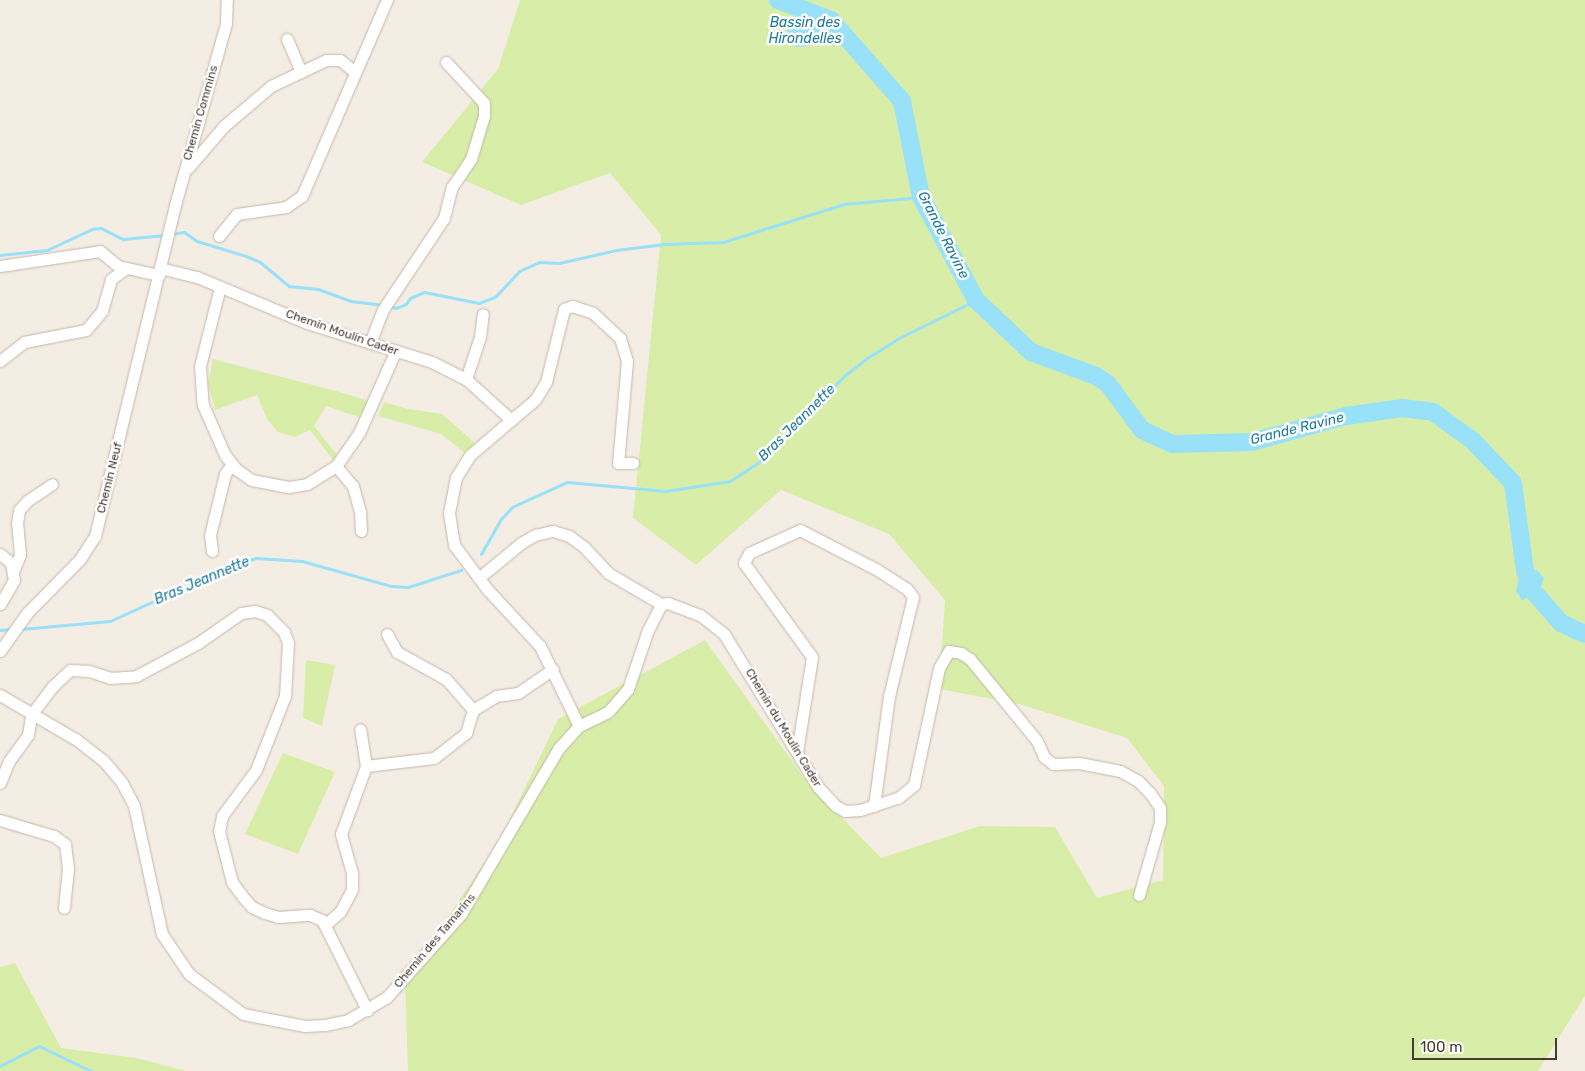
<!DOCTYPE html>
<style>
body{margin:0}
#map{position:relative;width:1585px;height:1071px;overflow:hidden;background:#f4ede4;font-family:Rubik,sans-serif}
div>[style]{position:absolute}
[style*='--x']{left:calc(var(--x)*1px);top:calc(var(--y)*1px);width:calc(var(--w)*1px);rotate:calc(var(--a)*1deg)}
.green>*{inset:0;background:#d8eea8}
.water>*{inset:0;background:#99e0f9}
.stream>*{height:3px;margin:-1.5px;padding:0 1.5px;transform-origin:1.5px;border-radius:1.5px;background:#99e0f9}
.river>*{height:18px;margin:-9px;padding:0 9px;transform-origin:9px;border-radius:9px;background:#99e0f9}
.roads{filter:drop-shadow(0 0 1px #c4b6a9) drop-shadow(0 0 1px #c4b6a9)}
.minor>*{height:11px;margin:-5.5px;padding:0 5.5px;transform-origin:5.5px;border-radius:5.5px;background:#fff}
span{translate:-50% -50%;white-space:nowrap;text-align:center;line-height:1.15;-webkit-text-stroke:5px #fff;paint-order:stroke}
.street-label{font-size:12px;color:#473c33}
.water-label{font-size:14px;color:#1d7a9c;font-style:italic}
.scale{position:absolute;left:1412px;top:1038px;width:145px;height:22px;box-sizing:border-box;border:2px solid #473c33;border-top:0;padding-left:6px;font-size:15px;line-height:18px;white-space:nowrap;color:#473c33;-webkit-text-stroke:4px #fff;paint-order:stroke}
</style>
<div id="map">
<div class="green">
<i style="clip-path:polygon(520px 0,1585px 0,1585px 996px,1538px 1071px,408px 1071px,405px 980px,500px 840px,558px 719px,705px 640px,807px 782px,881px 858px,980px 826px,1055px 827px,1097px 898px,1163px 880px,1164px 786px,1127px 738px,1019px 704px,939px 689px,945px 600px,889px 534px,781px 490px,696px 565px,633px 518px,661px 235px,610px 173px,521px 205px,422px 162px,498px 69px)"></i>
<i style="clip-path:polygon(213px 359px,336px 391px,369px 401px,362px 418px,326px 406px,314px 426px,338px 456px,334px 461px,310px 430px,295px 437px,278px 432px,267px 419px,257px 395px,215px 410px,208px 383px)"></i>
<i style="clip-path:polygon(384px 402px,408px 409px,442px 414px,475px 443px,465px 453px,441px 434px,378px 416px)"></i>
<i style="clip-path:polygon(306px 660px,335px 665px,322px 726px,303px 718px)"></i>
<i style="clip-path:polygon(283px 753px,335px 772px,298px 854px,245px 834px)"></i>
<i style="clip-path:polygon(15px 963px,61px 1048px,136px 1058px,187px 1071px,0 1071px,0 967px)"></i>
</div>
<div class="water">
<i style="clip-path:polygon(823px 12px,835px 18px,825px 36px,809px 46px,796px 47px,785px 38px,789px 25px,801px 15px)"></i>
<i style="clip-path:polygon(1528px 568px,1538px 571px,1544px 579px,1538px 593px,1522px 600px,1516px 591px,1519px 578px)"></i>
</div>
<div class="stream">
<i style="--x:171;--y:234;--w:13;--a:-9"></i>
<i style="--x:184;--y:232;--w:16;--a:35"></i>
<i style="--x:197;--y:241;--w:51;--a:17"></i>
<i style="--x:246;--y:256;--w:15;--a:23"></i>
<i style="--x:260;--y:262;--w:38;--a:40"></i>
<i style="--x:289;--y:286;--w:29;--a:6"></i>
<i style="--x:318;--y:289;--w:35;--a:20"></i>
<i style="--x:351;--y:301;--w:31;--a:7"></i>
<i style="--x:0;--y:255;--w:47;--a:-6.1"></i>
<i style="--x:47;--y:250;--w:50;--a:-25"></i>
<i style="--x:92;--y:229;--w:9;--a:-6"></i>
<i style="--x:101;--y:228;--w:25;--a:27"></i>
<i style="--x:123;--y:239;--w:42;--a:-5.4"></i>
<i style="--x:388;--y:306;--w:8;--a:14"></i>
<i style="--x:396;--y:308;--w:11;--a:-22"></i>
<i style="--x:406;--y:304;--w:7;--a:-56"></i>
<i style="--x:410;--y:298;--w:15;--a:-23"></i>
<i style="--x:424;--y:292;--w:56;--a:11.3"></i>
<i style="--x:479;--y:303;--w:17;--a:-21"></i>
<i style="--x:495;--y:297;--w:35;--a:-47"></i>
<i style="--x:519;--y:271;--w:22;--a:-24"></i>
<i style="--x:539;--y:262;--w:20;--a:3"></i>
<i style="--x:559;--y:263;--w:58;--a:-12.8"></i>
<i style="--x:616;--y:250;--w:49;--a:-7"></i>
<i style="--x:665;--y:244;--w:58;--a:-2"></i>
<i style="--x:723;--y:242;--w:127;--a:-17.4"></i>
<i style="--x:844;--y:204;--w:77;--a:-5.2"></i>
<i style="--x:481;--y:554;--w:40;--a:-60.3"></i>
<i style="--x:501;--y:519;--w:16;--a:-47"></i>
<i style="--x:512;--y:507;--w:60;--a:-24.4"></i>
<i style="--x:567;--y:482;--w:99;--a:5.2"></i>
<i style="--x:666;--y:491;--w:65;--a:-8.9"></i>
<i style="--x:730;--y:481;--w:38;--a:-33"></i>
<i style="--x:762;--y:460;--w:117;--a:-45.7"></i>
<i style="--x:844;--y:376;--w:29;--a:-38"></i>
<i style="--x:867;--y:358;--w:36;--a:-32"></i>
<i style="--x:897;--y:339;--w:88;--a:-26.3"></i>
<i style="--x:21;--y:629;--w:89;--a:-5.1"></i>
<i style="--x:110;--y:621;--w:135;--a:-24.5"></i>
<i style="--x:233;--y:565;--w:24;--a:-17"></i>
<i style="--x:256;--y:558;--w:46;--a:3.7"></i>
<i style="--x:302;--y:561;--w:92;--a:15.7"></i>
<i style="--x:391;--y:586;--w:17;--a:3"></i>
<i style="--x:408;--y:587;--w:56;--a:-17.8"></i>
<i style="--x:0;--y:630;--w:12;--a:-5"></i>
<i style="--x:0;--y:1066;--w:44;--a:-27.1"></i>
<i style="--x:39;--y:1046;--w:58;--a:25.7"></i>
</div>
<div class="river">
<i style="--x:778;--y:0;--w:57;--a:20.7"></i>
<i style="--x:831;--y:20;--w:108;--a:48.8"></i>
<i style="--x:902;--y:101;--w:98;--a:78.8"></i>
<i style="--x:921;--y:197;--w:117;--a:61.9"></i>
<i style="--x:976;--y:300;--w:76;--a:43.4"></i>
<i style="--x:1031;--y:352;--w:69;--a:20.3"></i>
<i style="--x:1096;--y:376;--w:14;--a:34"></i>
<i style="--x:1108;--y:384;--w:57;--a:53.5"></i>
<i style="--x:1142;--y:430;--w:33;--a:25"></i>
<i style="--x:1172;--y:444;--w:80;--a:-1.4"></i>
<i style="--x:1252;--y:442;--w:98;--a:-15.5"></i>
<i style="--x:1346;--y:416;--w:57;--a:-8.1"></i>
<i style="--x:1402;--y:408;--w:31;--a:7"></i>
<i style="--x:1433;--y:412;--w:48;--a:35.7"></i>
<i style="--x:1472;--y:440;--w:59;--a:46.4"></i>
<i style="--x:1513;--y:483;--w:89;--a:82.2"></i>
<i style="--x:1525;--y:571;--w:20;--a:70"></i>
<i style="--x:1532;--y:590;--w:44;--a:48.7"></i>
<i style="--x:1561;--y:623;--w:26;--a:25"></i>
</div>
<div class="roads">
<div class="minor">
<i style="--x:287;--y:39;--w:36;--a:67"></i>
<i style="--x:188;--y:168;--w:55;--a:-49.4"></i>
<i style="--x:224;--y:126;--w:62;--a:-40.4"></i>
<i style="--x:271;--y:86;--w:61;--a:-25.3"></i>
<i style="--x:326;--y:60;--w:14;--a:0"></i>
<i style="--x:340;--y:60;--w:19;--a:39"></i>
<i style="--x:219;--y:236;--w:28;--a:-51"></i>
<i style="--x:237;--y:214;--w:49;--a:-8.1"></i>
<i style="--x:286;--y:207;--w:19;--a:-35"></i>
<i style="--x:302;--y:196;--w:214;--a:-66.6"></i>
<i style="--x:0;--y:266;--w:101;--a:-8.5"></i>
<i style="--x:100;--y:251;--w:23;--a:40"></i>
<i style="--x:118;--y:266;--w:42;--a:12.4"></i>
<i style="--x:160;--y:268;--w:38;--a:14"></i>
<i style="--x:197;--y:277;--w:119;--a:22.7"></i>
<i style="--x:307;--y:323;--w:131;--a:17.3"></i>
<i style="--x:432;--y:362;--w:38;--a:27"></i>
<i style="--x:466;--y:379;--w:61;--a:42.3"></i>
<i style="--x:511;--y:420;--w:54;--a:139.5"></i>
<i style="--x:470;--y:455;--w:26;--a:122"></i>
<i style="--x:456;--y:477;--w:37;--a:101"></i>
<i style="--x:449;--y:513;--w:32;--a:81"></i>
<i style="--x:454;--y:545;--w:55;--a:53.1"></i>
<i style="--x:487;--y:589;--w:78;--a:47.1"></i>
<i style="--x:540;--y:646;--w:89;--a:64"></i>
<i style="--x:220;--y:287;--w:81;--a:104.2"></i>
<i style="--x:200;--y:366;--w:39;--a:86"></i>
<i style="--x:203;--y:405;--w:55;--a:66.3"></i>
<i style="--x:225;--y:455;--w:18;--a:52"></i>
<i style="--x:236;--y:469;--w:19;--a:35"></i>
<i style="--x:252;--y:480;--w:38;--a:11"></i>
<i style="--x:289;--y:487;--w:18;--a:-9"></i>
<i style="--x:307;--y:484;--w:34;--a:-32"></i>
<i style="--x:336;--y:466;--w:40;--a:-55.1"></i>
<i style="--x:359;--y:433;--w:89;--a:-66"></i>
<i style="--x:370;--y:343;--w:34;--a:-69"></i>
<i style="--x:382;--y:311;--w:112;--a:-56.3"></i>
<i style="--x:444;--y:218;--w:32;--a:-76"></i>
<i style="--x:452;--y:187;--w:34;--a:-56"></i>
<i style="--x:471;--y:159;--w:45;--a:-73.2"></i>
<i style="--x:484;--y:116;--w:13;--a:-90"></i>
<i style="--x:484;--y:103;--w:56;--a:-132.8"></i>
<i style="--x:0;--y:361;--w:31;--a:-38"></i>
<i style="--x:24;--y:342;--w:63;--a:-11"></i>
<i style="--x:86;--y:330;--w:25;--a:-50"></i>
<i style="--x:102;--y:311;--w:33;--a:-74"></i>
<i style="--x:111;--y:279;--w:19;--a:-35"></i>
<i style="--x:466;--y:379;--w:44;--a:-71.6"></i>
<i style="--x:480;--y:337;--w:23;--a:-83"></i>
<i style="--x:511;--y:420;--w:31;--a:-40"></i>
<i style="--x:535;--y:400;--w:21;--a:-59"></i>
<i style="--x:546;--y:382;--w:75;--a:-76.1"></i>
<i style="--x:564;--y:309;--w:9;--a:-21"></i>
<i style="--x:572;--y:306;--w:22;--a:18"></i>
<i style="--x:593;--y:313;--w:37;--a:43"></i>
<i style="--x:620;--y:338;--w:24;--a:73"></i>
<i style="--x:627;--y:361;--w:102;--a:95"></i>
<i style="--x:618;--y:463;--w:15;--a:0"></i>
<i style="--x:336;--y:466;--w:26;--a:50"></i>
<i style="--x:353;--y:486;--w:27;--a:75"></i>
<i style="--x:360;--y:512;--w:19;--a:87"></i>
<i style="--x:212;--y:551;--w:16;--a:-97"></i>
<i style="--x:210;--y:535;--w:63;--a:-76.2"></i>
<i style="--x:225;--y:474;--w:12;--a:-55"></i>
<i style="--x:0;--y:554;--w:14;--a:39"></i>
<i style="--x:11;--y:563;--w:17;--a:80"></i>
<i style="--x:14;--y:580;--w:28;--a:120"></i>
<i style="--x:13;--y:572;--w:18;--a:-68"></i>
<i style="--x:20;--y:555;--w:32;--a:-95"></i>
<i style="--x:17;--y:523;--w:13;--a:-81"></i>
<i style="--x:19;--y:510;--w:12;--a:-48"></i>
<i style="--x:27;--y:501;--w:30;--a:-34"></i>
<i style="--x:480;--y:577;--w:53;--a:-39.7"></i>
<i style="--x:521;--y:543;--w:16;--a:-30"></i>
<i style="--x:535;--y:535;--w:18;--a:-13"></i>
<i style="--x:553;--y:531;--w:17;--a:17"></i>
<i style="--x:569;--y:536;--w:19;--a:36"></i>
<i style="--x:584;--y:547;--w:35;--a:47"></i>
<i style="--x:608;--y:573;--w:61;--a:30.3"></i>
<i style="--x:661;--y:604;--w:7;--a:-8"></i>
<i style="--x:668;--y:603;--w:34;--a:21"></i>
<i style="--x:700;--y:615;--w:31;--a:38"></i>
<i style="--x:724;--y:634;--w:180;--a:58.4"></i>
<i style="--x:818;--y:787;--w:26;--a:47"></i>
<i style="--x:836;--y:806;--w:10;--a:29"></i>
<i style="--x:845;--y:811;--w:15;--a:-4"></i>
<i style="--x:860;--y:810;--w:40;--a:-18"></i>
<i style="--x:898;--y:798;--w:21;--a:-39"></i>
<i style="--x:914;--y:785;--w:120;--a:-77.9"></i>
<i style="--x:939;--y:668;--w:20;--a:-60"></i>
<i style="--x:949;--y:651;--w:12;--a:9"></i>
<i style="--x:961;--y:653;--w:11;--a:34"></i>
<i style="--x:970;--y:659;--w:106;--a:50.7"></i>
<i style="--x:1037;--y:741;--w:17;--a:66"></i>
<i style="--x:1044;--y:757;--w:11;--a:38"></i>
<i style="--x:1053;--y:764;--w:26;--a:-2"></i>
<i style="--x:1079;--y:763;--w:42;--a:11"></i>
<i style="--x:1120;--y:771;--w:21;--a:29"></i>
<i style="--x:1138;--y:781;--w:17;--a:45"></i>
<i style="--x:1150;--y:793;--w:18;--a:56"></i>
<i style="--x:1160;--y:808;--w:14;--a:90"></i>
<i style="--x:1160;--y:822;--w:76;--a:106"></i>
<i style="--x:387;--y:634;--w:21;--a:61"></i>
<i style="--x:397;--y:652;--w:56;--a:28.9"></i>
<i style="--x:446;--y:679;--w:41;--a:48.9"></i>
<i style="--x:0;--y:651;--w:47;--a:-54.6"></i>
<i style="--x:27;--y:613;--w:76;--a:-45.5"></i>
<i style="--x:80;--y:559;--w:27;--a:-57"></i>
<i style="--x:95;--y:536;--w:341;--a:-76.4"></i>
<i style="--x:175;--y:205;--w:189;--a:-74.3"></i>
<i style="--x:226;--y:23;--w:23;--a:-88"></i>
<i style="--x:0;--y:695;--w:89;--a:30.3"></i>
<i style="--x:77;--y:740;--w:33;--a:38"></i>
<i style="--x:103;--y:760;--w:30;--a:50"></i>
<i style="--x:122;--y:783;--w:26;--a:62"></i>
<i style="--x:134;--y:806;--w:131;--a:77.7"></i>
<i style="--x:162;--y:934;--w:48;--a:56"></i>
<i style="--x:189;--y:974;--w:67;--a:36.5"></i>
<i style="--x:243;--y:1014;--w:63;--a:11"></i>
<i style="--x:305;--y:1026;--w:20;--a:-3"></i>
<i style="--x:325;--y:1025;--w:24;--a:-12"></i>
<i style="--x:348;--y:1020;--w:45;--a:-30.5"></i>
<i style="--x:387;--y:997;--w:111;--a:-48.3"></i>
<i style="--x:461;--y:914;--w:191;--a:-59.5"></i>
<i style="--x:558;--y:749;--w:31;--a:-48"></i>
<i style="--x:579;--y:726;--w:32;--a:-26"></i>
<i style="--x:608;--y:712;--w:30;--a:-49"></i>
<i style="--x:628;--y:689;--w:62;--a:-71.3"></i>
<i style="--x:648;--y:630;--w:29;--a:-63"></i>
<i style="--x:797;--y:752;--w:96;--a:-81"></i>
<i style="--x:812;--y:657;--w:116;--a:-125.9"></i>
<i style="--x:744;--y:563;--w:11;--a:-63"></i>
<i style="--x:749;--y:553;--w:56;--a:-24.3"></i>
<i style="--x:800;--y:530;--w:85;--a:27.2"></i>
<i style="--x:876;--y:569;--w:37;--a:33"></i>
<i style="--x:907;--y:589;--w:10;--a:53"></i>
<i style="--x:913;--y:597;--w:102;--a:103.6"></i>
<i style="--x:889;--y:696;--w:111;--a:97.8"></i>
<i style="--x:366;--y:766;--w:68;--a:-6.7"></i>
<i style="--x:434;--y:758;--w:41;--a:-38"></i>
<i style="--x:466;--y:733;--w:24;--a:-73"></i>
<i style="--x:473;--y:710;--w:27;--a:-31"></i>
<i style="--x:496;--y:696;--w:22;--a:-8"></i>
<i style="--x:518;--y:693;--w:42;--a:-34.4"></i>
<i style="--x:0;--y:783;--w:24;--a:-68"></i>
<i style="--x:9;--y:761;--w:32;--a:-54"></i>
<i style="--x:28;--y:735;--w:20;--a:-81"></i>
<i style="--x:31;--y:715;--w:36;--a:-53"></i>
<i style="--x:53;--y:686;--w:23;--a:-43"></i>
<i style="--x:70;--y:670;--w:19;--a:3"></i>
<i style="--x:89;--y:671;--w:22;--a:18"></i>
<i style="--x:110;--y:678;--w:26;--a:-4"></i>
<i style="--x:136;--y:676;--w:70;--a:-28"></i>
<i style="--x:198;--y:643;--w:52;--a:-34.9"></i>
<i style="--x:241;--y:613;--w:14;--a:-8"></i>
<i style="--x:255;--y:611;--w:13;--a:18"></i>
<i style="--x:267;--y:615;--w:24;--a:45"></i>
<i style="--x:284;--y:632;--w:12;--a:70"></i>
<i style="--x:288;--y:643;--w:53;--a:93.2"></i>
<i style="--x:285;--y:696;--w:79;--a:111.4"></i>
<i style="--x:256;--y:770;--w:57;--a:126.5"></i>
<i style="--x:222;--y:816;--w:15;--a:101"></i>
<i style="--x:219;--y:831;--w:53;--a:75.7"></i>
<i style="--x:232;--y:882;--w:17;--a:54"></i>
<i style="--x:242;--y:896;--w:15;--a:48"></i>
<i style="--x:252;--y:907;--w:14;--a:25"></i>
<i style="--x:265;--y:913;--w:14;--a:17"></i>
<i style="--x:278;--y:917;--w:32;--a:-4"></i>
<i style="--x:310;--y:915;--w:13;--a:23"></i>
<i style="--x:322;--y:920;--w:101;--a:63.4"></i>
<i style="--x:0;--y:820;--w:56;--a:16.5"></i>
<i style="--x:54;--y:836;--w:14;--a:36"></i>
<i style="--x:65;--y:844;--w:25;--a:83"></i>
<i style="--x:68;--y:869;--w:39;--a:96"></i>
<i style="--x:326;--y:924;--w:18;--a:-41"></i>
<i style="--x:340;--y:912;--w:26;--a:-62"></i>
<i style="--x:352;--y:889;--w:16;--a:-90"></i>
<i style="--x:352;--y:873;--w:41;--a:-105.8"></i>
<i style="--x:341;--y:834;--w:72;--a:-69.8"></i>
<i style="--x:366;--y:766;--w:37;--a:-99"></i>
</div>
</div>
<div class="street-label">
<span style="left:201px;top:113px;rotate:-74deg">Chemin Commins</span>
<span style="left:342px;top:333px;rotate:19deg">Chemin Moulin Cader</span>
<span style="left:110px;top:478px;rotate:-76deg">Chemin Neuf</span>
<span style="left:783px;top:728px;rotate:59deg">Chemin du Moulin Cader</span>
<span style="left:435px;top:941px;rotate:-50deg">Chemin des Tamarins</span>
</div>
<div class="water-label">
<span style="left:805px;top:31px">Bassin des<br>Hirondelles</span>
<span style="left:943px;top:235px;rotate:63deg">Grande Ravine</span>
<span style="left:797px;top:423px;rotate:-45deg">Bras Jeannette</span>
<span style="left:1297px;top:429px;rotate:-14deg">Grande Ravine</span>
<span style="left:202px;top:581px;rotate:-23deg">Bras Jeannette</span>
</div>
<div class="scale">100 m</div>
</div>
